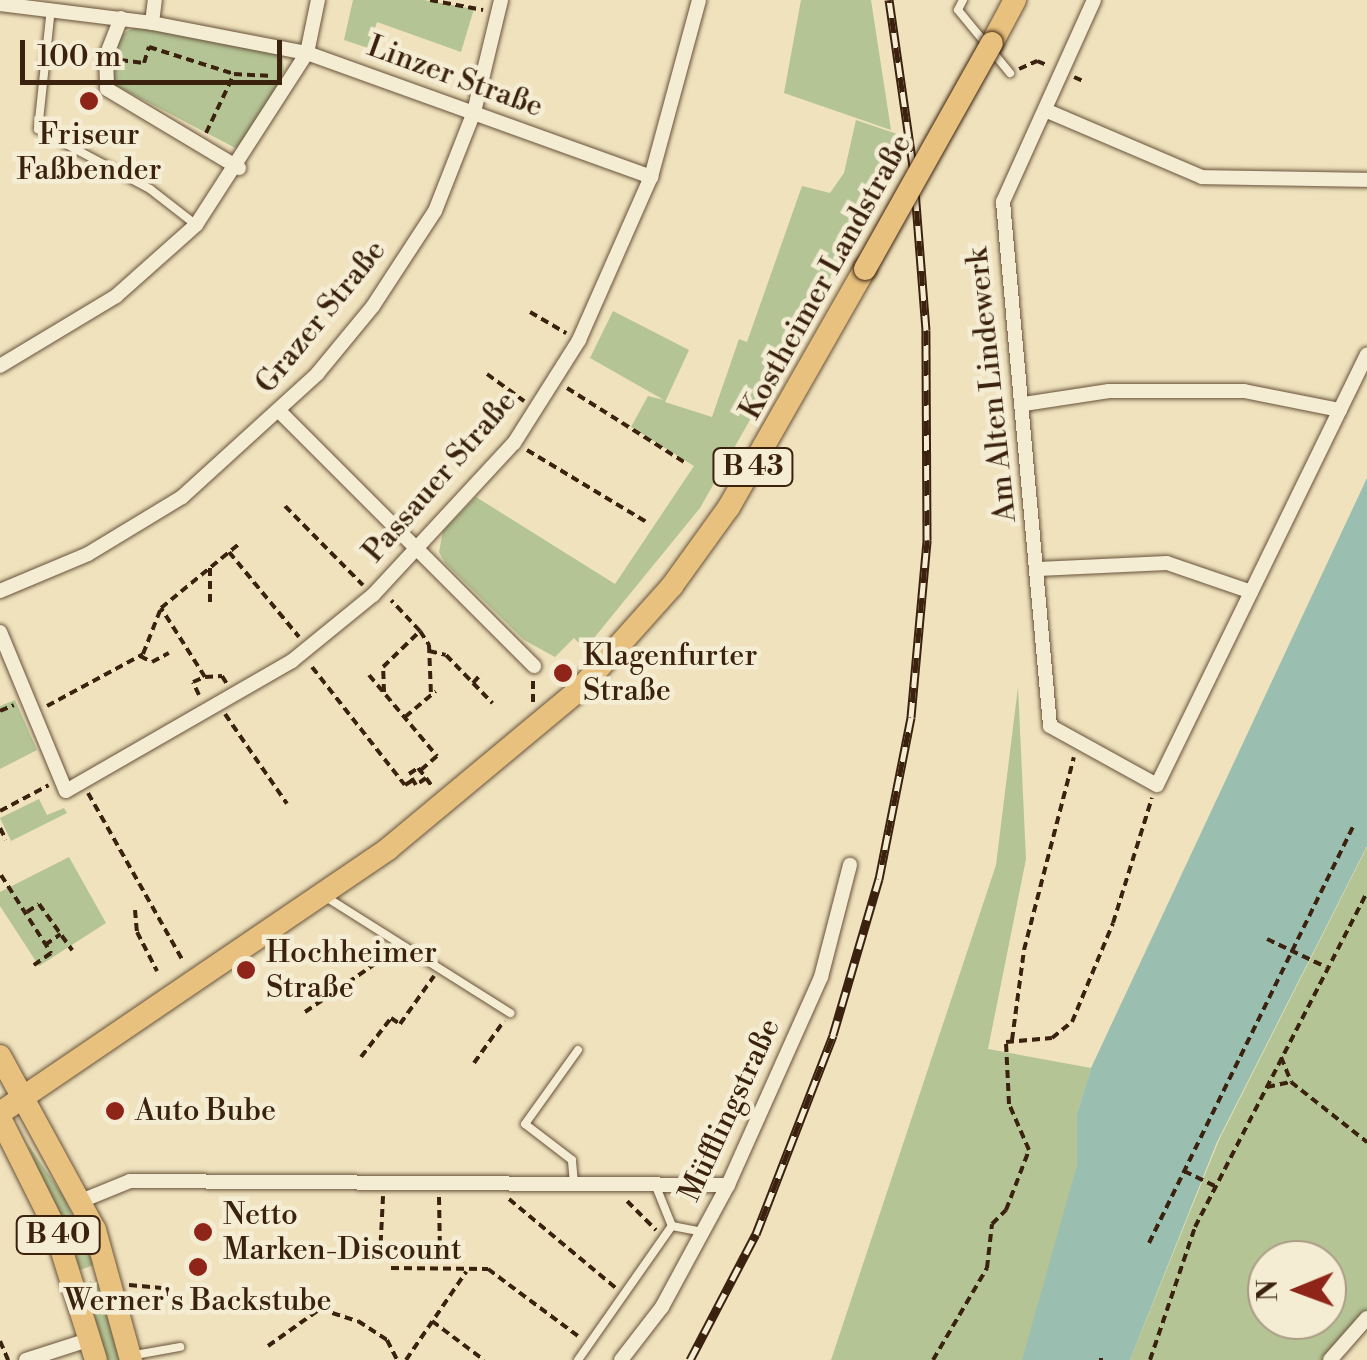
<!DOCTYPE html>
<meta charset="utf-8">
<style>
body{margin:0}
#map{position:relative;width:1367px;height:1360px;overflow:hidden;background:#efe2bd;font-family:"Libre Bodoni",serif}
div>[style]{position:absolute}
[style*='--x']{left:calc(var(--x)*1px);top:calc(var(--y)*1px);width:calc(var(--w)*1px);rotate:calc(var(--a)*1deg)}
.green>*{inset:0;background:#b4c495}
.water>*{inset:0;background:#9abeaf}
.path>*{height:4px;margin-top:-2px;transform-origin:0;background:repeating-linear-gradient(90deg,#3b220f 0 8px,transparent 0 13px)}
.roads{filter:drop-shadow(0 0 2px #68523a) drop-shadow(0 0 2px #68523a)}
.service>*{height:8px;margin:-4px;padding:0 4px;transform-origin:4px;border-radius:4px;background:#f5ecd4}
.minor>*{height:14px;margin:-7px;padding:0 7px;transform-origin:7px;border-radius:7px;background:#f5ecd4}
.primary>*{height:22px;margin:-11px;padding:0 11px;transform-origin:11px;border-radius:11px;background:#e8c17e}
.rail>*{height:9px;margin-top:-4.5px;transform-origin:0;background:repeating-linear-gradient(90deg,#f5ecd4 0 15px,#3b220f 0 30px);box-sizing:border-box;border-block:2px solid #3b220f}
.bridges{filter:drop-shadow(0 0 2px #3b220f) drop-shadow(0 0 2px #3b220f)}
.primary-bridge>*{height:22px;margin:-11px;padding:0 11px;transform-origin:11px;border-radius:11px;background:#e8c17e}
.dots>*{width:28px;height:28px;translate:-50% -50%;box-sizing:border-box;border:5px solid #f5ecd4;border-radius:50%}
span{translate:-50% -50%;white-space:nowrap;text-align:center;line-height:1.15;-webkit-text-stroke:9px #f5ecd4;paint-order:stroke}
.shield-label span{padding:2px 8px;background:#f5ecd4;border:2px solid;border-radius:8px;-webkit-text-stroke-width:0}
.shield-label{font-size:28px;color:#3b220f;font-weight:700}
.street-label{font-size:30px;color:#3b220f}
.poi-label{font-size:30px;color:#3b220f}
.left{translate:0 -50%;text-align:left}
.north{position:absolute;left:1247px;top:1240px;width:100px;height:100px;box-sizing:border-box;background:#f5ecd4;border:2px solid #ab9b85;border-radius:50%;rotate:269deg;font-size:28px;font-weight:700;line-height:40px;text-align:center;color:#3b220f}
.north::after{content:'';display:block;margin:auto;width:35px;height:45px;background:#8f2418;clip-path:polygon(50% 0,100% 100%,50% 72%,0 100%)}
.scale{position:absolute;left:20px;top:40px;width:262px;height:45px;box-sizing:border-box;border:5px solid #3b220f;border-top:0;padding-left:12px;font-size:30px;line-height:35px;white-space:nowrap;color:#3b220f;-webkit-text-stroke:8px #f5ecd4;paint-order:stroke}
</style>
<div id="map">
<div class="green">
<i style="clip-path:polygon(353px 0,424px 0,474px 9px,461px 52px,377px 22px,368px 48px,344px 40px)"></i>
<i style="clip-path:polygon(801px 0,871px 0,891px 130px,784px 93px)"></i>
<i style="clip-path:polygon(135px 27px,282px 51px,284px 71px,245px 153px,109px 82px,117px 37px)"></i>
<i style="clip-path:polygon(856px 120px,900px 135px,900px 156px,700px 508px,585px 649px,574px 638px,555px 657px,524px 640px,445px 563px,439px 552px,443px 531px,476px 497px,615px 584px,694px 466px,631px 427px,648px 396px,664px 400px,590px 358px,613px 311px,689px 350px,665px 402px,712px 417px,739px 339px,747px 342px,802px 186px,830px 193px,844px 173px)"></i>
<i style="clip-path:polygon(1018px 687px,1026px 859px,988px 1049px,1091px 1068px,1077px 1113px,1077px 1165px,1066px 1213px,1024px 1360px,831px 1360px,996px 865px)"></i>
<i style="clip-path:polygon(15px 700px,37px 750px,0 769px,0 706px)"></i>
<i style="clip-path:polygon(39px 799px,47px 815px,64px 808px,67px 813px,11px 841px,0 818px)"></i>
<i style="clip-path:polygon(evenodd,1367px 847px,1367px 1318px,1330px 1360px,1130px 1360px,1219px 1140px,1367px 847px,1267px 1260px,1327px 1260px,1327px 1320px,1267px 1320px,1267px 1260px)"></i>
<i style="clip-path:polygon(69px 857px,106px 923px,39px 966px,0 906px,0 892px)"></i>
<i style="clip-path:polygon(27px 1143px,64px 1197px,94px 1265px,80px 1270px)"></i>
<i style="clip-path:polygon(90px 1281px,102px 1285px,122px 1360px,105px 1360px,86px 1288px)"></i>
</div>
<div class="water">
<i style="clip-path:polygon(1367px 478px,1367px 846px,1217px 1142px,1130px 1360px,1022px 1360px,1077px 1165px,1077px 1113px,1091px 1068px)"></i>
</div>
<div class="path">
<i style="--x:430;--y:0;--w:54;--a:10.7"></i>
<i style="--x:120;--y:60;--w:24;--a:7"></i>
<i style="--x:144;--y:63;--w:17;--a:-73"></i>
<i style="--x:149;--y:47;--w:89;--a:17.6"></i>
<i style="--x:234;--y:74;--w:39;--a:3"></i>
<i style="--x:1019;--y:69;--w:20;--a:-24"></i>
<i style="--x:1037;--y:61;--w:11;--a:22"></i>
<i style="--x:1074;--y:77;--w:12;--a:24"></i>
<i style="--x:206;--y:133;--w:65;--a:-64.6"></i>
<i style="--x:530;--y:312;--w:42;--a:30.3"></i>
<i style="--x:487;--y:374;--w:46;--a:36.1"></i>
<i style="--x:567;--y:388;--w:142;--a:32.3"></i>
<i style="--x:527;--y:450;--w:141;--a:31.1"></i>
<i style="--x:285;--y:506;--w:111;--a:45.4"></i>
<i style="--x:229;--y:552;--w:110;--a:50.5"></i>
<i style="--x:210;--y:568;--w:35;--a:90"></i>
<i style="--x:420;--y:631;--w:17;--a:57"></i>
<i style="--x:429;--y:645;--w:50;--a:87.7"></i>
<i style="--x:429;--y:651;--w:17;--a:13"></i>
<i style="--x:446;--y:655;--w:39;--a:46"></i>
<i style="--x:473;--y:683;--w:13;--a:-48"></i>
<i style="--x:140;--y:656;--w:13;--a:27"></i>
<i style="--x:152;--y:662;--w:19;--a:-28"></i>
<i style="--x:312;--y:667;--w:150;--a:51.8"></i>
<i style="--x:405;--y:785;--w:9;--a:-32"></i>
<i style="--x:369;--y:675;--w:106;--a:50"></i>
<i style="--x:437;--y:756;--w:23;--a:139"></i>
<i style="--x:205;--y:677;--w:17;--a:-3"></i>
<i style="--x:222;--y:676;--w:9;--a:58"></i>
<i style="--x:473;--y:683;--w:28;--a:46"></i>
<i style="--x:384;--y:692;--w:25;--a:-92"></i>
<i style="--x:383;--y:667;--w:52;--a:-44.2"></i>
<i style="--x:420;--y:631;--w:42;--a:-133.1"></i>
<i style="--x:199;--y:695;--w:14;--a:-115"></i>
<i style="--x:193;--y:682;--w:13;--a:-23"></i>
<i style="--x:205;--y:677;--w:82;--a:-122.5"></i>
<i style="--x:161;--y:608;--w:102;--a:-39.4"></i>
<i style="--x:533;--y:702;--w:21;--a:-90"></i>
<i style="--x:47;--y:706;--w:109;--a:-28.4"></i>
<i style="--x:143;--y:654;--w:49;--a:-68.6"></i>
<i style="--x:0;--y:711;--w:15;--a:-23"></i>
<i style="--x:225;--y:714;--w:109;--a:55.4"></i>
<i style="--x:405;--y:717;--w:40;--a:-40"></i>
<i style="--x:426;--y:778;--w:12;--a:145"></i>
<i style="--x:416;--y:785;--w:13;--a:-122"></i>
<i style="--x:409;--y:774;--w:11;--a:-34"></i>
<i style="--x:418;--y:768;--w:13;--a:51"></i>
<i style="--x:426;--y:778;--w:9;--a:54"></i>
<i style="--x:88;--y:793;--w:191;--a:60.5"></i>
<i style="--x:0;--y:811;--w:55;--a:-28"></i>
<i style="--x:0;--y:828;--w:13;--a:63"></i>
<i style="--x:1;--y:875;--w:93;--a:57.3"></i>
<i style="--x:51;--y:953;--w:21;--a:145"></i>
<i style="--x:135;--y:910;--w:22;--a:85"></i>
<i style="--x:137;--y:932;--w:44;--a:62.9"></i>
<i style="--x:27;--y:912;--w:14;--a:-34"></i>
<i style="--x:39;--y:904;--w:57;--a:54.3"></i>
<i style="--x:1267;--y:939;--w:65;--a:25.4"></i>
<i style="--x:45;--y:945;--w:19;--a:-35"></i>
<i style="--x:305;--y:1012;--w:104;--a:-34.5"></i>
<i style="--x:1012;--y:1040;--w:91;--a:-82.4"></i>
<i style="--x:1024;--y:950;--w:199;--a:-75.5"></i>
<i style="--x:361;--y:1057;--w:49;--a:-52.4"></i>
<i style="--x:391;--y:1018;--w:11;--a:34"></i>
<i style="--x:400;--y:1024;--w:59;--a:-54.7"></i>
<i style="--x:1281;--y:1057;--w:27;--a:68"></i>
<i style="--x:1291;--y:1082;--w:97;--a:38.3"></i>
<i style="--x:474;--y:1063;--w:52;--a:-54.5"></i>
<i style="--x:1267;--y:1087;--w:25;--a:-12"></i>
<i style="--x:1184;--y:1171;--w:34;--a:26"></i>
<i style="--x:439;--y:1197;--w:58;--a:89"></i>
<i style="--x:509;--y:1199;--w:141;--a:39.8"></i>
<i style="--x:627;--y:1201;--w:41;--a:45"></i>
<i style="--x:1149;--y:1243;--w:466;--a:-63.9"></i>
<i style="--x:380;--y:1256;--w:60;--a:-87.1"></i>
<i style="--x:391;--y:1268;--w:97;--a:0.6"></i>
<i style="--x:488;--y:1269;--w:112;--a:36.7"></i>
<i style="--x:129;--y:1285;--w:36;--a:5"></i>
<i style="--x:432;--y:1321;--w:65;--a:36.9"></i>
<i style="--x:0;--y:1341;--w:21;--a:67"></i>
<i style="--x:268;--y:1346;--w:64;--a:-35.4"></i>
<i style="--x:320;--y:1309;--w:40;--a:18"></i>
<i style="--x:358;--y:1321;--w:35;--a:33"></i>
<i style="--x:387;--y:1340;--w:22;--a:63"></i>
<i style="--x:406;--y:1360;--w:107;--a:-55.7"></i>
<i style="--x:933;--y:1360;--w:107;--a:-59.6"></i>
<i style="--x:987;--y:1268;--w:44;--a:-83.5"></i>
<i style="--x:992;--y:1224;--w:20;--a:-45"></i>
<i style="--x:1006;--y:1210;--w:64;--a:-69"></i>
<i style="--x:1029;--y:1150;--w:50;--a:-113.5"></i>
<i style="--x:1009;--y:1104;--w:62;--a:-92.8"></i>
<i style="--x:1006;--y:1042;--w:46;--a:-5"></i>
<i style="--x:1052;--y:1038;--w:26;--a:-39"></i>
<i style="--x:1072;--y:1022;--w:107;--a:-67.5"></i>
<i style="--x:1113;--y:923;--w:131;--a:-72.7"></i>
<i style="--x:1101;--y:1360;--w:2;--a:-90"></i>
<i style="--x:1150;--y:1360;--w:140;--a:-71.3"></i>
<i style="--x:1195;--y:1227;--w:376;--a:-62.8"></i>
</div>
<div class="roads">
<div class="service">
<i style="--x:963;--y:0;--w:11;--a:117"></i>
<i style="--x:958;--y:10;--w:82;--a:50.5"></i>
<i style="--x:51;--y:8;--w:122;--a:96.1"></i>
<i style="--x:38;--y:129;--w:127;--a:28.2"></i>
<i style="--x:150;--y:189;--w:57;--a:37.9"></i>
<i style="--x:326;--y:897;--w:218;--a:32.2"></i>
<i style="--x:574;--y:1184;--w:24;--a:-95"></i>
<i style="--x:572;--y:1160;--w:59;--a:-142.5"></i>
<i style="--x:525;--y:1124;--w:91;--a:-54.4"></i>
<i style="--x:655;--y:1184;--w:45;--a:68"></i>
<i style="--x:135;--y:1355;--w:46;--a:-10.1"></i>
<i style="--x:578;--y:1360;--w:164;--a:-55"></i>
<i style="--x:672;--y:1226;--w:31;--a:11"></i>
</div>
<div class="minor">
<i style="--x:1094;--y:0;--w:222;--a:114.3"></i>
<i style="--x:1003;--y:202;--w:526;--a:84.87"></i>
<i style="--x:1050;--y:726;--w:122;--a:28.9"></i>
<i style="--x:1157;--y:785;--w:479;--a:-64"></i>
<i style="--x:0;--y:4;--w:153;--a:7.1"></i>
<i style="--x:152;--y:23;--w:158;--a:11"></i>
<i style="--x:307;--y:53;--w:366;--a:19.8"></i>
<i style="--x:121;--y:18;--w:41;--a:111.5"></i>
<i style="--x:106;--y:56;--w:33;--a:88"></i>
<i style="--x:107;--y:89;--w:154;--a:30.9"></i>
<i style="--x:152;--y:23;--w:23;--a:-83"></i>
<i style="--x:1045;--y:110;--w:171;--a:23.1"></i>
<i style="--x:1202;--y:177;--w:165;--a:1"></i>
<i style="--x:0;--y:366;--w:135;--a:-31.1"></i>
<i style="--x:116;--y:296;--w:107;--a:-41.6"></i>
<i style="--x:196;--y:225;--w:205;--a:-57.2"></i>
<i style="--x:307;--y:53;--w:54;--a:-78.3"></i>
<i style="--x:1024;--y:404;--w:86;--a:-8.7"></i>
<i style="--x:1109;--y:391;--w:135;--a:0"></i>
<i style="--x:1244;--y:391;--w:98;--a:11.2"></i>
<i style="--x:281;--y:413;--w:358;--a:45"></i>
<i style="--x:1038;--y:569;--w:129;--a:-2.7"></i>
<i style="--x:1167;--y:563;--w:89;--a:19"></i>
<i style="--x:0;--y:591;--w:95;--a:-22.8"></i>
<i style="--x:88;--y:554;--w:110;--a:-31.2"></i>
<i style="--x:182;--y:497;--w:183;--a:-42.3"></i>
<i style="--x:317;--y:374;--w:88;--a:-50.5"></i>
<i style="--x:373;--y:306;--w:113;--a:-56.9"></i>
<i style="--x:435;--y:211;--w:106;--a:-68.5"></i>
<i style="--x:474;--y:112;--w:115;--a:-76.4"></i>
<i style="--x:0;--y:632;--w:172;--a:67.5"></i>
<i style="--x:66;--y:791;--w:261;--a:-29.9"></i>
<i style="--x:292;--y:661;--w:104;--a:-39.2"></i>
<i style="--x:373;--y:595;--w:207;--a:-47.2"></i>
<i style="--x:514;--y:443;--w:122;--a:-57.7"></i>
<i style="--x:579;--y:340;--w:178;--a:-66.2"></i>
<i style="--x:651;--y:177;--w:183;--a:-74.8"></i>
<i style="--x:81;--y:1201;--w:53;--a:-22.2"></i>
<i style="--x:130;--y:1181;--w:598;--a:0.38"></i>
<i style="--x:26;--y:1360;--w:68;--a:-17.9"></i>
<i style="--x:621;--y:1360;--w:67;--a:-52.3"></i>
<i style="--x:662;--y:1307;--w:139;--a:-61.6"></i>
<i style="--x:728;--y:1185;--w:228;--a:-65.9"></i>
<i style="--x:821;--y:977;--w:116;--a:-75.5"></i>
<i style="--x:1330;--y:1360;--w:56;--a:-48.6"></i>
</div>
<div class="primary">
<i style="--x:992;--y:43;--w:49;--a:-61.9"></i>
<i style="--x:0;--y:1056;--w:198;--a:61.4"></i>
<i style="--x:95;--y:1230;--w:135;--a:74.5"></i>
<i style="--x:0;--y:1113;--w:469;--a:-34.2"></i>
<i style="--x:388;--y:849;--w:250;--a:-39.8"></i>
<i style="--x:580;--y:689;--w:138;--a:-48.2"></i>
<i style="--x:672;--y:586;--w:97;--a:-54.2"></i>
<i style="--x:729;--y:507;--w:274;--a:-60.3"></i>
<i style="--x:0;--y:1118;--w:121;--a:63.4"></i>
<i style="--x:54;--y:1226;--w:140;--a:72.6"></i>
</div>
</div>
<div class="rail">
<i style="--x:690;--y:1360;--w:142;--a:-62.4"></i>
<i style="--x:756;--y:1234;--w:213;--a:-68.8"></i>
<i style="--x:833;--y:1035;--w:163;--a:-73.6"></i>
<i style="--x:879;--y:879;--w:165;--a:-78.8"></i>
<i style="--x:911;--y:717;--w:178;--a:-84.8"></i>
<i style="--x:927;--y:540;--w:210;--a:-90.3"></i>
<i style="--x:926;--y:330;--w:165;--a:-94.5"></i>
<i style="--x:913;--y:166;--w:168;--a:-98.2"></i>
</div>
<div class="bridges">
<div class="primary-bridge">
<i style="--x:865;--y:269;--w:259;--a:-60.7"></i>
</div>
</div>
<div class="dots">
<i style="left:89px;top:101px;background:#8f2418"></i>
<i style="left:563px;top:673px;background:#8f2418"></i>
<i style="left:246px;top:970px;background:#8f2418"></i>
<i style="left:115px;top:1111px;background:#8f2418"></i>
<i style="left:203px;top:1232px;background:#8f2418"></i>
<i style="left:198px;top:1267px;background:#8f2418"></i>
</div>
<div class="shield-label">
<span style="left:753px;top:467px">B 43</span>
<span style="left:58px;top:1235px">B 40</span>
</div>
<div class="street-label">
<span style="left:455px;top:77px;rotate:20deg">Linzer Straße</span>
<span style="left:826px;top:277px;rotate:-61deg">Kostheimer Landstraße</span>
<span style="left:321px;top:317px;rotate:-51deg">Grazer Straße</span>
<span style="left:992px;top:385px;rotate:-96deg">Am Alten Lindewerk</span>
<span style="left:440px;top:477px;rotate:-49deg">Passauer Straße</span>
<span style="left:730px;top:1110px;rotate:-65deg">Müfflingstraße</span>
</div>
<div class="poi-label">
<span style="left:89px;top:152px">Friseur<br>Faßbender</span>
<span class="left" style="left:583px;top:673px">Klagenfurter<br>Straße</span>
<span class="left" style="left:266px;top:970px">Hochheimer<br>Straße</span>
<span class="left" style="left:135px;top:1111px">Auto Bube</span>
<span class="left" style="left:223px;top:1232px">Netto<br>Marken-Discount</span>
<span style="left:198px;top:1301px">Werner's Backstube</span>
</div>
<div class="north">N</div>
<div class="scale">100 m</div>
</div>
